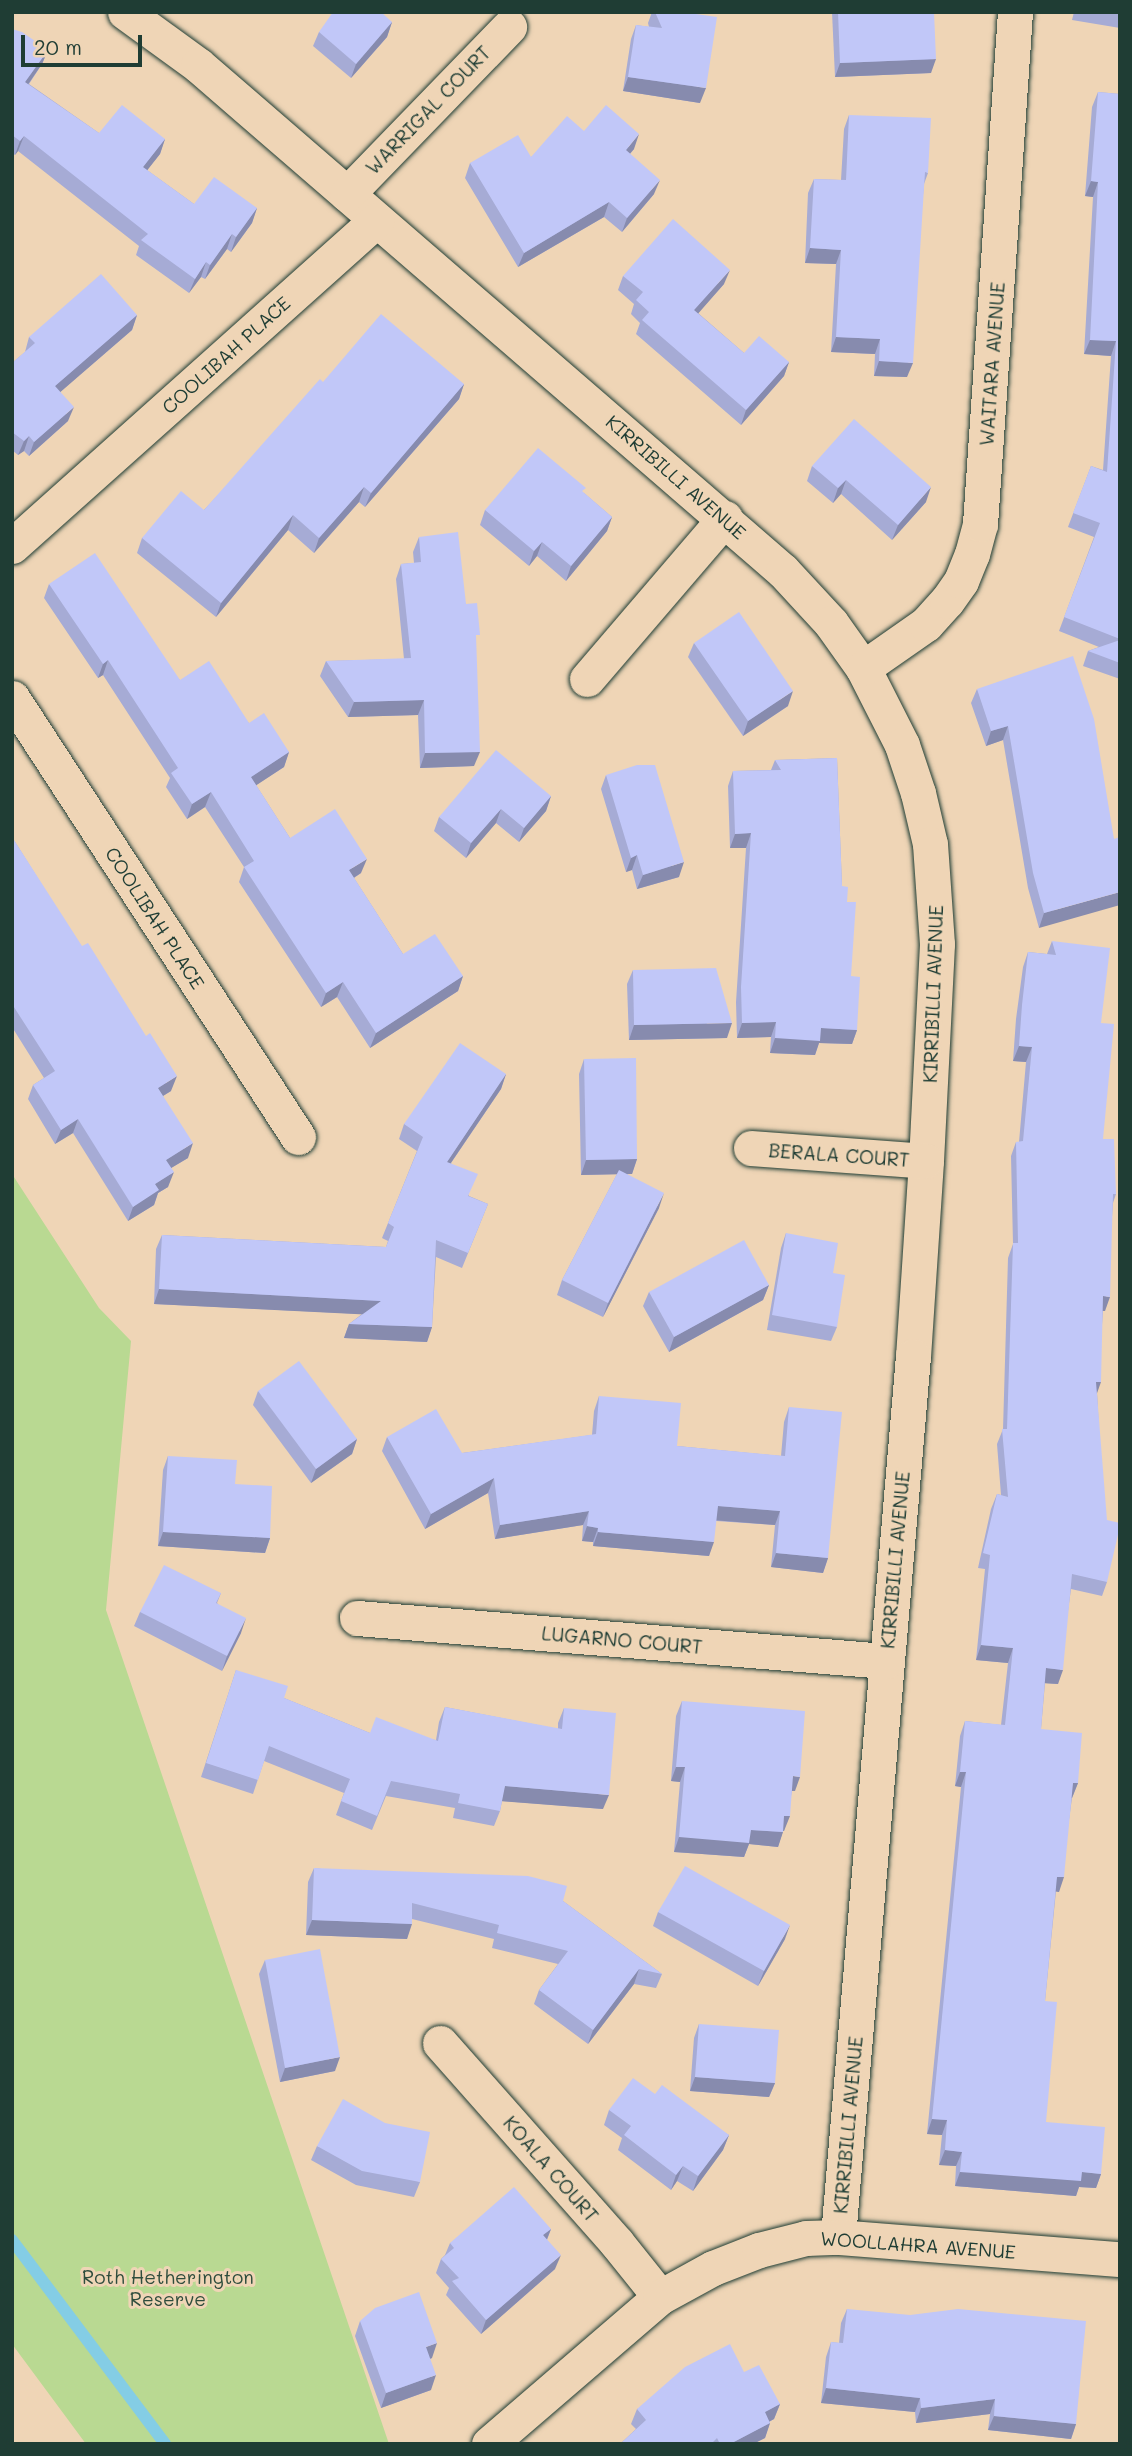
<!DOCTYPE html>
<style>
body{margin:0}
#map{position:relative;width:1132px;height:2456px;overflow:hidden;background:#efd5b6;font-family:Mali,sans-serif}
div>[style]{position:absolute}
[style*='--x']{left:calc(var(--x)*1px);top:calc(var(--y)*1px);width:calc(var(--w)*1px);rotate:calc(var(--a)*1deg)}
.green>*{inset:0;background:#b9d992}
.stream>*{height:12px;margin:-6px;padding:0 6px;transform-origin:6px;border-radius:6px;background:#84cde5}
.roads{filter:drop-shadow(0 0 2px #1f3d34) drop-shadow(0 0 2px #1f3d34)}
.street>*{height:35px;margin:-17.5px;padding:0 17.5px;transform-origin:17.5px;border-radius:17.5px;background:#efd5b6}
.wall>*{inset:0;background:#a6abd5}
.shaded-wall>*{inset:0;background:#878bae}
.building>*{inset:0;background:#c1c7f8}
span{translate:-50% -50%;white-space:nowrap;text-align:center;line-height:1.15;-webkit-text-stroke:6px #efd5b6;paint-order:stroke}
.street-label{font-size:19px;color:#1f3d34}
.park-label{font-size:19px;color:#2e4d3d}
.frame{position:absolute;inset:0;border:14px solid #1f3d34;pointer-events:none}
.scale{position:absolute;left:21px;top:35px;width:121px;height:32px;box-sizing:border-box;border:4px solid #1f3d34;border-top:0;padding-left:9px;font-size:21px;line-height:24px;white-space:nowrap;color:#1f3d34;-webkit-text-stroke:5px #efd5b6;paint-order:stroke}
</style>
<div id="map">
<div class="green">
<i style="clip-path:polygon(12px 1174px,99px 1308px,131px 1341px,106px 1610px,389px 2444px,86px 2444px,12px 2344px)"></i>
</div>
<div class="stream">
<i style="--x:12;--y:2240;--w:255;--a:53.1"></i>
</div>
<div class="roads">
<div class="street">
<i style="--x:125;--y:12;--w:90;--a:36"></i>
<i style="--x:198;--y:65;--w:773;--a:40.86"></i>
<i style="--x:783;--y:571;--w:71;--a:47.3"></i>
<i style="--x:831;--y:623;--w:55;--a:54.6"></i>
<i style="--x:863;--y:668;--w:86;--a:63.1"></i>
<i style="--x:902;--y:745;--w:51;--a:71.6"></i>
<i style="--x:918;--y:793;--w:52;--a:76.8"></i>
<i style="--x:930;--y:844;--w:100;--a:86"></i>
<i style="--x:937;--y:944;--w:217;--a:92.9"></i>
<i style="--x:926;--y:1161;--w:195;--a:93.8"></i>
<i style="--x:913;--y:1356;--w:884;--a:94.87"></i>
<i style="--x:347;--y:194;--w:233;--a:-45.9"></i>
<i style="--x:12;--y:546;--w:489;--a:-41.8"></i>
<i style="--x:863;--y:668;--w:77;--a:-34.9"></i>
<i style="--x:926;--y:624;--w:31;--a:-48"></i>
<i style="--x:947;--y:601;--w:24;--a:-55"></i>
<i style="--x:961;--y:581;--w:29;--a:-68"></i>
<i style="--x:972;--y:554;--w:31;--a:-75"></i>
<i style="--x:980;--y:524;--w:513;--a:-86.09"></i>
<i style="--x:587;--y:679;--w:212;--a:-49.4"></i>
<i style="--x:12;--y:698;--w:524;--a:56.92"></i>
<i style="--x:751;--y:1148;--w:175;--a:4.2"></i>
<i style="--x:357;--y:1618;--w:531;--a:4.65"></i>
<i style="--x:440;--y:2043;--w:266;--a:48.5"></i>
<i style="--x:616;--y:2242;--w:70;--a:51.3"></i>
<i style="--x:489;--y:2444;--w:225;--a:-40.7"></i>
<i style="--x:660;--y:2297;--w:60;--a:-28.7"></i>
<i style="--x:713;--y:2268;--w:49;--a:-21.4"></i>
<i style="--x:759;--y:2250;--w:49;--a:-14.3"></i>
<i style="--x:806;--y:2238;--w:32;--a:-2"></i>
<i style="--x:838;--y:2237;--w:283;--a:4.5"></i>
</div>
</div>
<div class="wall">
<i style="clip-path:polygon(652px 12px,682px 12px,700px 103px,623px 91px,631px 39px,636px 25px,649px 27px,648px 23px)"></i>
<i style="clip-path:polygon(832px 12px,934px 12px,931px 73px,835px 77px)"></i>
<i style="clip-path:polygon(1074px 12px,1120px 12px,1120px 28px,1072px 20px)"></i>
<i style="clip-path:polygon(392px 22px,387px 37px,351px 78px,313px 46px,319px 32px)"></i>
<i style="clip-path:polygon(12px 29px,48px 50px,42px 64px,29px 84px,99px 133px,165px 139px,160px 154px,147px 170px,194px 204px,257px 208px,252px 223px,231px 252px,227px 249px,205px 279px,201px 277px,189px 293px,136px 255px,139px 246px,18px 151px,15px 155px,12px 153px)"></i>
<i style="clip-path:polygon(1098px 92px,1120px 94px,1120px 679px,1083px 666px,1088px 651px,1099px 647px,1059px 631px,1094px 537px,1068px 527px,1091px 466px,1103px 470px,1111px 356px,1084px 354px,1093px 197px,1085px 196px,1092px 107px)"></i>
<i style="clip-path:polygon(849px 115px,928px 173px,924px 184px,907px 377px,874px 376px,875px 354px,831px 352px,836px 264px,805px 263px,808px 193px,814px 179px,841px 180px,844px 129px)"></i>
<i style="clip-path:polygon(584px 131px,634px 149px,630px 154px,654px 194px,622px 232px,604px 217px,518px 267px,465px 178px,470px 163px,531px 157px)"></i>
<i style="clip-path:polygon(623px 276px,724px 284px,698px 313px,744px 353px,789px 362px,784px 376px,741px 425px,636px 334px,640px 323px,631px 314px,634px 304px,618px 290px)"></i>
<i style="clip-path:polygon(137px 315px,132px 330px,60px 392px,68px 421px,29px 456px,24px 451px,18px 455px,12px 450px,12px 363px,25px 352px,29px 337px)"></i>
<i style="clip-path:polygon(323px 382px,464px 384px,459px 399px,365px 507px,359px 502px,314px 553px,288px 530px,216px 617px,137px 553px,142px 538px,204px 510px)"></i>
<i style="clip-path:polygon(812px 466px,926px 502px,892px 540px,841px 494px,833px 503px,807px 481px)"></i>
<i style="clip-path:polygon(584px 493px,612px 517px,607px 531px,566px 581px,537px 556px,529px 566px,480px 525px,485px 510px)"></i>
<i style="clip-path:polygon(419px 537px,466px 604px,476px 645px,474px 766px,420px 768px,418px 715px,348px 717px,320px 676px,326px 661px,404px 659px,396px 579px,401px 564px,414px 563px,413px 552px)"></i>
<i style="clip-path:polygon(49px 584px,180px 680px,249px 723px,289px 752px,284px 767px,256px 785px,290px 838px,361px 873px,354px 878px,403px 954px,463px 976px,458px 991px,370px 1048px,337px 997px,321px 1007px,239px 882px,244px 867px,205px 807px,187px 819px,166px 787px,170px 778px,103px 675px,98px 678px,44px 598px)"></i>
<i style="clip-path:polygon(694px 643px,788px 706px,743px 736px,688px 657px)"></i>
<i style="clip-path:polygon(977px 689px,1114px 839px,1039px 928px,1028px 888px,1003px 740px,986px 746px,971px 703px)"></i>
<i style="clip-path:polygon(837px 758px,842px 886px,847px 902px,851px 976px,857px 1030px,852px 1044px,819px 1043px,815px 1055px,770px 1053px,771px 1037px,737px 1038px,736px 1002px,746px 848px,730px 848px,728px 786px,733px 771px,771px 770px,775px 760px)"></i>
<i style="clip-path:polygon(606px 775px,679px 877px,637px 889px,632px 870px,626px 872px,601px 789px)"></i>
<i style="clip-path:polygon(551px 796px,546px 811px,519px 842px,496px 823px,466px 858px,434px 831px,439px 817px)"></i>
<i style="clip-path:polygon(12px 837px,171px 1091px,163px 1096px,188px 1158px,171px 1168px,168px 1187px,158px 1193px,154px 1205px,128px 1221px,73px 1133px,55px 1144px,28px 1099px,33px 1085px,44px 1078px,12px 1027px)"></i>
<i style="clip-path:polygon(1052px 941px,1101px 1023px,1103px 1139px,1116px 1194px,1113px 1203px,1105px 1311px,1103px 1311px,1097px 1392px,1107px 1582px,1102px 1596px,1071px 1589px,1058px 1684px,1045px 1683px,1041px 1729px,1078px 1783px,1072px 1798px,1059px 1892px,1056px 1891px,1045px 2001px,1046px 2122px,1101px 2174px,1096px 2188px,1079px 2187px,1076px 2196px,955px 2186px,956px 2166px,939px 2165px,942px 2135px,927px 2134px,961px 1787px,955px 1786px,960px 1736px,965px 1721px,1001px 1725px,1008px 1663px,976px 1660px,985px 1569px,978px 1568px,991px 1509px,997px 1494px,1001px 1495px,997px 1444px,1003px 1429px,1008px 1258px,1013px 1244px,1011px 1156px,1016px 1142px,1019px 1142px,1026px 1062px,1013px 1061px,1016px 1019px,1023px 967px,1028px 952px,1047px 954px)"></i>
<i style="clip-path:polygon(633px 970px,727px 1038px,629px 1040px,627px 984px)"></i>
<i style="clip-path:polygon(584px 1059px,637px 1159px,632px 1174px,627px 1174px,659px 1208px,603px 1317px,557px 1295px,562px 1280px,617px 1174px,581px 1175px,579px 1074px)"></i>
<i style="clip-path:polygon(506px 1074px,501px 1089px,451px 1163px,469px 1196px,488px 1204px,462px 1268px,436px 1257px,432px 1327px,427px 1342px,344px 1338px,349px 1324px,362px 1314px,154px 1304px,156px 1249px,162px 1235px,386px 1247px,388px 1241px,382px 1238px,417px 1151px,399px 1139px,404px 1124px)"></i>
<i style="clip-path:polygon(786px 1233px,833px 1273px,837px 1327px,831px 1341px,767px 1330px,781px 1248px)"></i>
<i style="clip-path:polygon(769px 1285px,763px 1300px,669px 1352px,643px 1306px,649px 1292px)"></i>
<i style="clip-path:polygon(258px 1391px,357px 1439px,352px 1454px,311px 1483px,253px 1405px)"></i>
<i style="clip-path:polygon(599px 1396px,677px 1446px,781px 1456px,784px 1422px,789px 1407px,828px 1558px,823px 1573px,771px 1567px,775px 1525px,716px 1521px,709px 1556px,593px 1546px,593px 1542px,582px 1541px,583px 1525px,495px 1539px,488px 1493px,425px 1529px,382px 1451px,387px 1437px,462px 1453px,592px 1435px,594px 1411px)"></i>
<i style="clip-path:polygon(168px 1456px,235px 1484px,270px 1538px,265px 1553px,158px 1546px,163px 1470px)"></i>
<i style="clip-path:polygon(221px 1593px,217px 1603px,241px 1633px,222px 1671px,134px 1626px,140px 1612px)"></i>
<i style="clip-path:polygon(236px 1670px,284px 1698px,370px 1733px,436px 1740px,439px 1722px,445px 1707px,558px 1729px,558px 1723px,564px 1708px,603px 1809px,502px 1801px,500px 1811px,494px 1826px,453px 1818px,455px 1808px,386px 1796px,372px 1830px,336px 1815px,344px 1793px,264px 1761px,253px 1794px,201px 1777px)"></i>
<i style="clip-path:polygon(682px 1701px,795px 1791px,792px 1791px,784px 1831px,783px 1831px,778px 1847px,749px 1844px,744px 1857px,674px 1852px,680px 1782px,671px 1781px,676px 1716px)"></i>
<i style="clip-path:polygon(314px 1868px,563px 1901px,662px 1974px,656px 1988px,634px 1984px,588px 2044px,534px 2004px,539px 1990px,558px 1964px,492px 1948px,494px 1939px,412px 1919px,407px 1939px,306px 1935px,308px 1882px)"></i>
<i style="clip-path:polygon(658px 1912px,785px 1939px,758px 1986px,653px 1926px)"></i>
<i style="clip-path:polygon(265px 1960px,335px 2071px,280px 2082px,259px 1974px)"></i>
<i style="clip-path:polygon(699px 2024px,775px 2083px,769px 2097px,690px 2091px,694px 2038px)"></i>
<i style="clip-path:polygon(655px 2094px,729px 2135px,723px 2150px,693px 2191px,677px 2181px,671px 2190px,618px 2150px,622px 2138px,604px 2125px,609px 2110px)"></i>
<i style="clip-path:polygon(317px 2146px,420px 2182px,414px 2197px,356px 2185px,311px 2160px)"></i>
<i style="clip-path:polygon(551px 2229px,547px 2240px,555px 2269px,481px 2334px,446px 2295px,449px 2288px,436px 2273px,441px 2259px,445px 2255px,450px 2243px)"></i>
<i style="clip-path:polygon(847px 2309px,1076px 2424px,1071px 2439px,988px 2430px,990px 2414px,916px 2423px,915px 2412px,821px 2403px,826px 2357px,831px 2342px,839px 2343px,841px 2323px)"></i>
<i style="clip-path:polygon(360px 2321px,432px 2358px,430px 2359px,431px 2390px,381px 2408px,355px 2336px)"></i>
<i style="clip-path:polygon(744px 2372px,780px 2404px,774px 2419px,769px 2422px,770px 2423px,765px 2438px,753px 2444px,620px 2444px,636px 2429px,631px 2424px,637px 2409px)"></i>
</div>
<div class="shaded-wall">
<i style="clip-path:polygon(392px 22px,387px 37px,351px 78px,356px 64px)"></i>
<i style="clip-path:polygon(48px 50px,42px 64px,20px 96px,25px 82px)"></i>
<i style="clip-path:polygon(936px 59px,931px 73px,835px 77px,840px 63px)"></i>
<i style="clip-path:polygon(628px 77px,706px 88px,700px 103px,623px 91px)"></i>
<i style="clip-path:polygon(639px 134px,634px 149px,620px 165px,626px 150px)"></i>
<i style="clip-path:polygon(24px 136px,18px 151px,15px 155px,20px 141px)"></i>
<i style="clip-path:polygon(165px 139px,160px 154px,138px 182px,143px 167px)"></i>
<i style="clip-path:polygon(660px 180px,654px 194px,622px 232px,627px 218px)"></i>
<i style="clip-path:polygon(1091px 181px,1098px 182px,1093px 197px,1085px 196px)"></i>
<i style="clip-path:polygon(609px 202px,604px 217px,518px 267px,524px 253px)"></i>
<i style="clip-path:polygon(257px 208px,252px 223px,231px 252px,236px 237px)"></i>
<i style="clip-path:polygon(232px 234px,227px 249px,205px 279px,210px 265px)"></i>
<i style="clip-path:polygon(810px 248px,841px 250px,836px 264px,805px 263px)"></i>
<i style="clip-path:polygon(206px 262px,201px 277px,189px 293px,195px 279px)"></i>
<i style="clip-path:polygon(730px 270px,724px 284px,689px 324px,694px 310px)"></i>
<i style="clip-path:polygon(137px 315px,132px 330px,50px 401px,55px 386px)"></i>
<i style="clip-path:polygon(836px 337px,880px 339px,875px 354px,831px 352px)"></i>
<i style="clip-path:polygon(1090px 340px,1116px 341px,1111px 356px,1084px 354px)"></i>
<i style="clip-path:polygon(879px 361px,913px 363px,907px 377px,874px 376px)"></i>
<i style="clip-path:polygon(789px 362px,784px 376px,741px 425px,746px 410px)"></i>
<i style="clip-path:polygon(464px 384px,459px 399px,365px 507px,371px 493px)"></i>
<i style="clip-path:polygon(74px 407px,68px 421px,29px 456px,34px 442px)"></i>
<i style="clip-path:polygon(29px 436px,24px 451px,18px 455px,24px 441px)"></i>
<i style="clip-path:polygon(846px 480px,841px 494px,833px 503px,838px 488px)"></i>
<i style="clip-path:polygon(364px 487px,359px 502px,314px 553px,319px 538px)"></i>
<i style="clip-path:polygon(931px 487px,926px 502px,892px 540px,898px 525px)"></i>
<i style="clip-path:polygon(293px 515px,288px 530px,216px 617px,221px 603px)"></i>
<i style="clip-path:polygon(612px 517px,607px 531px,566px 581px,571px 566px)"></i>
<i style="clip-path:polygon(542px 542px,537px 556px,529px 566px,534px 551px)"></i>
<i style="clip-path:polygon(108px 660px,103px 675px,98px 678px,103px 664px)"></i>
<i style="clip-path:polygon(793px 691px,788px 706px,743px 736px,748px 721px)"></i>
<i style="clip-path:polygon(424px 700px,418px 715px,348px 717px,354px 702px)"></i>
<i style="clip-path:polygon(1008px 726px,1003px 740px,986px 746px,991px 731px)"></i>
<i style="clip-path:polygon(289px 752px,284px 767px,246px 792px,251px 777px)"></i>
<i style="clip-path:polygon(480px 752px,474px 766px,420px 768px,425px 753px)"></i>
<i style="clip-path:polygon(211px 792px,205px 807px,187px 819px,192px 804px)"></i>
<i style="clip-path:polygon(551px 796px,546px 811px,519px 842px,524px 828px)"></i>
<i style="clip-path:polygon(501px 809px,496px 823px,466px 858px,471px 843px)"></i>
<i style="clip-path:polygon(751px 833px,746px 848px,730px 848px,735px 834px)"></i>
<i style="clip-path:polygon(637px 855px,632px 870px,626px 872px,631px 858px)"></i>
<i style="clip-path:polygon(367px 859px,361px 873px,344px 884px,349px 870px)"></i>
<i style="clip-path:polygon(684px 862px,679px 877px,637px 889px,643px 875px)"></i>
<i style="clip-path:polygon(1120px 892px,1120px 905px,1039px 928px,1044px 913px)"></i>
<i style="clip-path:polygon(463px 976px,458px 991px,370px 1048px,376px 1033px)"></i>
<i style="clip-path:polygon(343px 982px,337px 997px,321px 1007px,326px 993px)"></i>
<i style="clip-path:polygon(776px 1022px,771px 1037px,737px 1038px,742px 1023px)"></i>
<i style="clip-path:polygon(732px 1023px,727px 1038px,629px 1040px,634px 1025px)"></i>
<i style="clip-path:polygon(821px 1028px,857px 1030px,852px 1044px,819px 1043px,815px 1055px,770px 1053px,775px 1038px)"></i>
<i style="clip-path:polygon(1019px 1046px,1032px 1047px,1026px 1062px,1013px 1061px)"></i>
<i style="clip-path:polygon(506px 1074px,501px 1089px,442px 1176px,447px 1162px)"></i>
<i style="clip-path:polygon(177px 1076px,171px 1091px,153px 1102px,158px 1088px)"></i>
<i style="clip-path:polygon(78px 1119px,73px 1133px,55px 1144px,61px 1130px)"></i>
<i style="clip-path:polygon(193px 1143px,188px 1158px,161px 1174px,166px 1160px)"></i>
<i style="clip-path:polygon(637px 1159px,632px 1174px,581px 1175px,586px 1160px)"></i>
<i style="clip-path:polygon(174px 1172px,168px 1187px,158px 1193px,154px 1205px,128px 1221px,133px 1207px,155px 1184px)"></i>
<i style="clip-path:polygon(664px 1193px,659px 1208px,603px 1317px,608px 1303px)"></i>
<i style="clip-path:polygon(769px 1285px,763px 1300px,669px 1352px,674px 1337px)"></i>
<i style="clip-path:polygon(159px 1289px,381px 1301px,375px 1315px,154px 1304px)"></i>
<i style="clip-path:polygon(1103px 1296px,1110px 1297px,1105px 1311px,1098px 1311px)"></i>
<i style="clip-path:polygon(349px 1324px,432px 1327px,427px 1342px,344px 1338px)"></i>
<i style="clip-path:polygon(1096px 1382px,1101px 1382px,1096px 1396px)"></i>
<i style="clip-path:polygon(357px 1439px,352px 1454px,311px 1483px,316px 1469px)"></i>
<i style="clip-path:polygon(494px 1478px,488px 1493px,425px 1529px,431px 1514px)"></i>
<i style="clip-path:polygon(718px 1506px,780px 1511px,775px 1525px,712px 1520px)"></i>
<i style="clip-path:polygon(589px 1511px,583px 1525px,495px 1539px,500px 1525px)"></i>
<i style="clip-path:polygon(587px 1526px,598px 1528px,593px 1542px,582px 1541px)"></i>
<i style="clip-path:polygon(163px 1532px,270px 1538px,265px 1553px,158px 1546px)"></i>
<i style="clip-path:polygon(598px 1532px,714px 1542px,709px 1556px,593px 1546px)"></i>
<i style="clip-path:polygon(776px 1553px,828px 1558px,823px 1573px,771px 1567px)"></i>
<i style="clip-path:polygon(246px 1618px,241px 1633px,222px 1671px,227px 1656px)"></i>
<i style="clip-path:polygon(981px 1645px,1013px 1648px,1008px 1663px,976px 1660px)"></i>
<i style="clip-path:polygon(1046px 1668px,1063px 1670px,1058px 1684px,1041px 1683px)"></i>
<i style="clip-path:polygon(676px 1767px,685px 1767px,680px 1782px,671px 1781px)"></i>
<i style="clip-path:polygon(960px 1772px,966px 1772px,961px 1787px,955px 1786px)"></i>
<i style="clip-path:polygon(793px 1776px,800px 1777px,795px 1791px,788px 1791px)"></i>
<i style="clip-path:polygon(1073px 1783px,1078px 1783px,1072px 1798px,1068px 1797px)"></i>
<i style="clip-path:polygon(505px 1786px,609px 1795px,603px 1809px,499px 1801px)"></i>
<i style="clip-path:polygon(784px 1816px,790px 1816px,784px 1831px,779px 1830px)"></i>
<i style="clip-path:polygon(751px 1830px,783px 1832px,778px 1847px,749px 1844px,744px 1857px,674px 1852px,679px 1837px)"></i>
<i style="clip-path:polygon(1057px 1877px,1064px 1877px,1059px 1892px,1052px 1891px)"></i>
<i style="clip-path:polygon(312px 1920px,412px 1924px,407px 1939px,306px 1935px)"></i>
<i style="clip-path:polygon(790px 1925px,785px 1939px,758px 1986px,764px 1971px)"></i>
<i style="clip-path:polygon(639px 1969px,634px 1984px,588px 2044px,593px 2030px)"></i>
<i style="clip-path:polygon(340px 2057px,335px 2071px,280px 2082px,285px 2068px)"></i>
<i style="clip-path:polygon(695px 2077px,775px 2083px,769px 2097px,690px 2091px)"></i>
<i style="clip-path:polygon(932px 2119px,947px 2120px,942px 2135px,927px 2134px)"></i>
<i style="clip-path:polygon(729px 2135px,723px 2150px,693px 2191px,698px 2176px)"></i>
<i style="clip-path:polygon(945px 2150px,962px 2152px,956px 2166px,939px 2165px)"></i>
<i style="clip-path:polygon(683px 2166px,677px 2181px,671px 2190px,676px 2175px)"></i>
<i style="clip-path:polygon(960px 2172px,1082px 2172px,1101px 2174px,1096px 2188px,1079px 2187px,1076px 2196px,955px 2186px)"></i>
<i style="clip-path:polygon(551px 2229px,545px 2244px,543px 2235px)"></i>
<i style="clip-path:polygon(561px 2255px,555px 2269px,481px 2334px,486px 2320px)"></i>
<i style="clip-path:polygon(437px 2343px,432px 2358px,421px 2362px,426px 2347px)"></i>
<i style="clip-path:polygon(436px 2375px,431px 2390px,381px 2408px,386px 2393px)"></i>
<i style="clip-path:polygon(826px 2388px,920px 2398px,915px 2412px,821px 2403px)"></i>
<i style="clip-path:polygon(995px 2399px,990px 2414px,916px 2423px,921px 2408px)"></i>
<i style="clip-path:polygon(780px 2404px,774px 2419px,759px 2427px,765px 2412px)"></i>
<i style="clip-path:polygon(994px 2416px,1076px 2424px,1071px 2439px,988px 2430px)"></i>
<i style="clip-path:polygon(770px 2423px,765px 2438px,753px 2444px,730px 2444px)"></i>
</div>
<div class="building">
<i style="clip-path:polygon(333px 12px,381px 12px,392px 22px,356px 64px,319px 32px)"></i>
<i style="clip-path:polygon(655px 12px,682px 12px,717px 17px,706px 88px,628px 77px,636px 25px,662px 28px)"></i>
<i style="clip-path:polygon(838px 12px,934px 12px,936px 59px,840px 63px)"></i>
<i style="clip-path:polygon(12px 29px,22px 32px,48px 50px,25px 82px,99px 133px,122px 105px,165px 139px,143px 167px,194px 204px,214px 177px,257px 208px,236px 237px,232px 234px,210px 265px,206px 262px,195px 279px,141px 240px,148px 234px,24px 136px,20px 141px,12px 135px)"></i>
<i style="clip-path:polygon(1098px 92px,1120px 94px,1120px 639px,1064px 617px,1100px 523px,1073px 513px,1091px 466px,1107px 472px,1116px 341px,1090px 340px,1098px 182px,1091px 181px)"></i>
<i style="clip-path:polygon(606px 105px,639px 134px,626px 150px,660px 180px,627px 218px,609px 202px,524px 253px,470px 163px,518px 135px,531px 157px,567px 116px,584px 131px)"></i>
<i style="clip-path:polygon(849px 115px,931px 118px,928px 173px,925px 172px,913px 363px,879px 361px,880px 339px,836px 337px,841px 250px,810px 248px,814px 179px,846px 180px)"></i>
<i style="clip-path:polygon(673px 219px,730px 270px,694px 310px,744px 353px,759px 336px,789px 362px,746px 410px,642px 320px,649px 312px,636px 300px,643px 292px,623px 276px)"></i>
<i style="clip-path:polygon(101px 274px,137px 315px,55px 386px,74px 407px,34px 442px,29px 436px,24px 441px,12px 432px,12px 363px,35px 343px,29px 337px)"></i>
<i style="clip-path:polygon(381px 314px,464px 384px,371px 493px,364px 487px,319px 538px,293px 515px,221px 603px,142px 538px,181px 491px,204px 510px,320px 379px,323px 382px)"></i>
<i style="clip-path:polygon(854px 419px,931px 487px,898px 525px,846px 480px,838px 488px,812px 466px)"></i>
<i style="clip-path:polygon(538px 448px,586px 488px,582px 491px,612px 517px,571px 566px,542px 542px,534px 551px,485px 510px)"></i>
<i style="clip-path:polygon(458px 532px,466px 604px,477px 603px,480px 635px,476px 635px,480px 752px,425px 753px,424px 700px,354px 702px,326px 661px,411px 658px,401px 564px,421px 562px,419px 537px)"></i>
<i style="clip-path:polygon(95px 553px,180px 680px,209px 661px,249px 723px,264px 713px,289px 752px,251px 777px,290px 838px,335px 809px,367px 859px,349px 870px,403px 954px,435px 934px,463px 976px,376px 1033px,343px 982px,326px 993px,244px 867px,254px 861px,211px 792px,192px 804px,171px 773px,178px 768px,108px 660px,103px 664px,49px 584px)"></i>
<i style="clip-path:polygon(739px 612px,793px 691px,748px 721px,694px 643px)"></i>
<i style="clip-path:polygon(1120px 640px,1120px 663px,1088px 651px)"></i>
<i style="clip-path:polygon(1073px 656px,1094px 719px,1114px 839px,1120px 837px,1120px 892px,1044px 913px,1033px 873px,1008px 726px,991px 731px,977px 689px)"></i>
<i style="clip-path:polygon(496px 750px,551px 796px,524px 828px,501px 809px,471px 843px,439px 817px)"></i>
<i style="clip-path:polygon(837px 758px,842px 886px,848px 887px,847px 902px,856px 902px,851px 976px,860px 977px,857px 1030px,821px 1028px,820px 1041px,775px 1038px,776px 1022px,742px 1023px,741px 987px,751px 833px,735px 834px,733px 771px,781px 770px,775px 760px)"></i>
<i style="clip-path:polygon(637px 765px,655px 765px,684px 862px,643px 875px,637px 855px,631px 858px,606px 775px)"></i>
<i style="clip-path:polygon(12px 837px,82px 946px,88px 943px,146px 1036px,150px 1033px,177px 1076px,158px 1088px,193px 1143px,166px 1160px,174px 1172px,155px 1184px,159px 1190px,133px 1207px,78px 1119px,61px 1130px,33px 1085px,55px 1071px,12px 1004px)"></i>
<i style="clip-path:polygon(1052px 941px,1110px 948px,1101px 1023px,1114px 1024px,1103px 1139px,1114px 1139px,1116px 1194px,1113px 1194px,1110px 1297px,1103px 1296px,1101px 1382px,1096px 1382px,1107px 1520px,1120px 1523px,1120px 1526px,1107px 1582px,1072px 1574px,1063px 1670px,1046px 1668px,1041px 1729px,1082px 1733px,1078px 1783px,1073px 1783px,1064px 1877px,1057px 1877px,1045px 2001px,1057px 2002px,1046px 2122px,1105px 2127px,1101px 2174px,1082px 2172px,1081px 2181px,960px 2172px,962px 2152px,945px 2150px,947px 2120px,932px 2119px,966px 1772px,960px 1772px,965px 1721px,1005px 1725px,1013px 1648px,981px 1645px,990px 1555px,983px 1553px,997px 1494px,1008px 1497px,1002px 1429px,1007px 1429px,1013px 1243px,1018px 1243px,1016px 1142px,1023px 1141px,1032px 1047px,1019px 1046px,1022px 1005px,1028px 952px,1056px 955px)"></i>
<i style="clip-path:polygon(716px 968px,732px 1023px,634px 1025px,633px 970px)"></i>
<i style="clip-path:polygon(460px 1043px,506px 1074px,447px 1162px,478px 1174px,468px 1196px,488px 1204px,468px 1253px,436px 1240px,432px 1327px,349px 1324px,381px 1301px,159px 1289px,162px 1235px,386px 1247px,394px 1227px,388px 1223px,423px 1137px,404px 1124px)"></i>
<i style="clip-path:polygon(636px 1058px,637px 1159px,586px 1160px,584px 1059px)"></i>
<i style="clip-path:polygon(619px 1170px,664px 1193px,608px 1303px,562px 1280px)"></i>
<i style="clip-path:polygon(786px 1233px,838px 1243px,833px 1273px,845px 1275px,837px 1327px,772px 1315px)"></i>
<i style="clip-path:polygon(744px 1240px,769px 1285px,674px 1337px,649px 1292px)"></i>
<i style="clip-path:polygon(299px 1361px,357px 1439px,316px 1469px,258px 1391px)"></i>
<i style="clip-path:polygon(599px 1396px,681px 1403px,677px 1446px,785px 1456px,789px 1407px,842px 1412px,828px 1558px,776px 1553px,780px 1511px,718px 1506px,714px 1542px,598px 1532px,598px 1528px,587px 1526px,589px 1511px,500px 1525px,494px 1478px,431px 1514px,387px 1437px,436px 1409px,462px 1453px,596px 1434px)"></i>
<i style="clip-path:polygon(168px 1456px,237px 1460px,235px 1484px,272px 1486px,270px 1538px,163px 1532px)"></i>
<i style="clip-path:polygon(164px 1565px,221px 1593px,216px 1603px,246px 1618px,227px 1656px,140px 1612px)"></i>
<i style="clip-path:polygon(236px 1670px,288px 1686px,284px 1698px,370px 1733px,376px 1717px,438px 1741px,445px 1707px,562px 1729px,564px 1708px,616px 1713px,609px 1795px,505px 1786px,500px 1811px,458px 1803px,460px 1794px,391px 1781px,377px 1816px,341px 1801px,350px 1779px,269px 1746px,258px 1780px,206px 1763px)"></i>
<i style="clip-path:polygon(682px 1701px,805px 1711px,800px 1777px,793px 1776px,790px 1816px,784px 1816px,783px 1832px,751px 1830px,749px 1843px,679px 1837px,685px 1767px,676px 1767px)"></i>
<i style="clip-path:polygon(685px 1866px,790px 1925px,764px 1971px,658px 1912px)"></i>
<i style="clip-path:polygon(314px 1868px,528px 1876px,567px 1886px,563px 1901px,662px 1974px,639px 1969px,593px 2030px,539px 1990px,568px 1951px,497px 1933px,499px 1925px,412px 1903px,412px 1924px,312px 1920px)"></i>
<i style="clip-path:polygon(320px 1949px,340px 2057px,285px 2068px,265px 1960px)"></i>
<i style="clip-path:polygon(699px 2024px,779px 2030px,775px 2083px,695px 2077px)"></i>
<i style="clip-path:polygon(633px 2078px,655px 2094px,662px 2085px,729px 2135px,698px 2176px,683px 2166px,676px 2175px,624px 2135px,631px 2126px,609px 2110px)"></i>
<i style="clip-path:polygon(343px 2099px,385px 2123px,430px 2132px,420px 2182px,362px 2171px,317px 2146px)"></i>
<i style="clip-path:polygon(514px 2187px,551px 2229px,543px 2235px,561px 2255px,486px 2320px,452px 2281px,459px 2278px,441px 2259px,454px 2248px,450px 2243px)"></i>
<i style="clip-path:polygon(419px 2292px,437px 2343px,426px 2347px,436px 2375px,386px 2393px,360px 2321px,375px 2308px)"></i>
<i style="clip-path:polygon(847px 2309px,910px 2315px,958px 2309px,1086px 2321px,1076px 2424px,994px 2416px,995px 2399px,921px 2408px,920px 2398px,826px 2388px,831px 2342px,843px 2343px)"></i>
<i style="clip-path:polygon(730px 2344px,744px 2372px,759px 2365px,780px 2404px,765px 2412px,770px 2423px,730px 2444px,720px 2444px,717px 2438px,711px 2444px,620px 2444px,646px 2420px,637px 2409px,685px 2367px)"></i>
</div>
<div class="street-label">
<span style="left:428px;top:110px;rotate:-46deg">WARRIGAL COURT</span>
<span style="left:226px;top:355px;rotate:-42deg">COOLIBAH PLACE</span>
<span style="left:992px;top:364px;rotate:-86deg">WAITARA AVENUE</span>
<span style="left:676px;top:477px;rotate:41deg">KIRRIBILLI AVENUE</span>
<span style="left:155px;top:918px;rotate:57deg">COOLIBAH PLACE</span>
<span style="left:933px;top:994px;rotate:-88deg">KIRRIBILLI AVENUE</span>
<span style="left:839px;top:1155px;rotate:4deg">BERALA COURT</span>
<span style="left:895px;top:1560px;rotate:-85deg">KIRRIBILLI AVENUE</span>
<span style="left:622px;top:1640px;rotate:5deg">LUGARNO COURT</span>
<span style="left:848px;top:2125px;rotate:-85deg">KIRRIBILLI AVENUE</span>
<span style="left:551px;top:2169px;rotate:49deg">KOALA COURT</span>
<span style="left:918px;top:2245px;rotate:4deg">WOOLLAHRA AVENUE</span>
</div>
<div class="park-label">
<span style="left:168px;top:2288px">Roth Hetherington<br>Reserve</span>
</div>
<div class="frame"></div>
<div class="scale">20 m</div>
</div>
